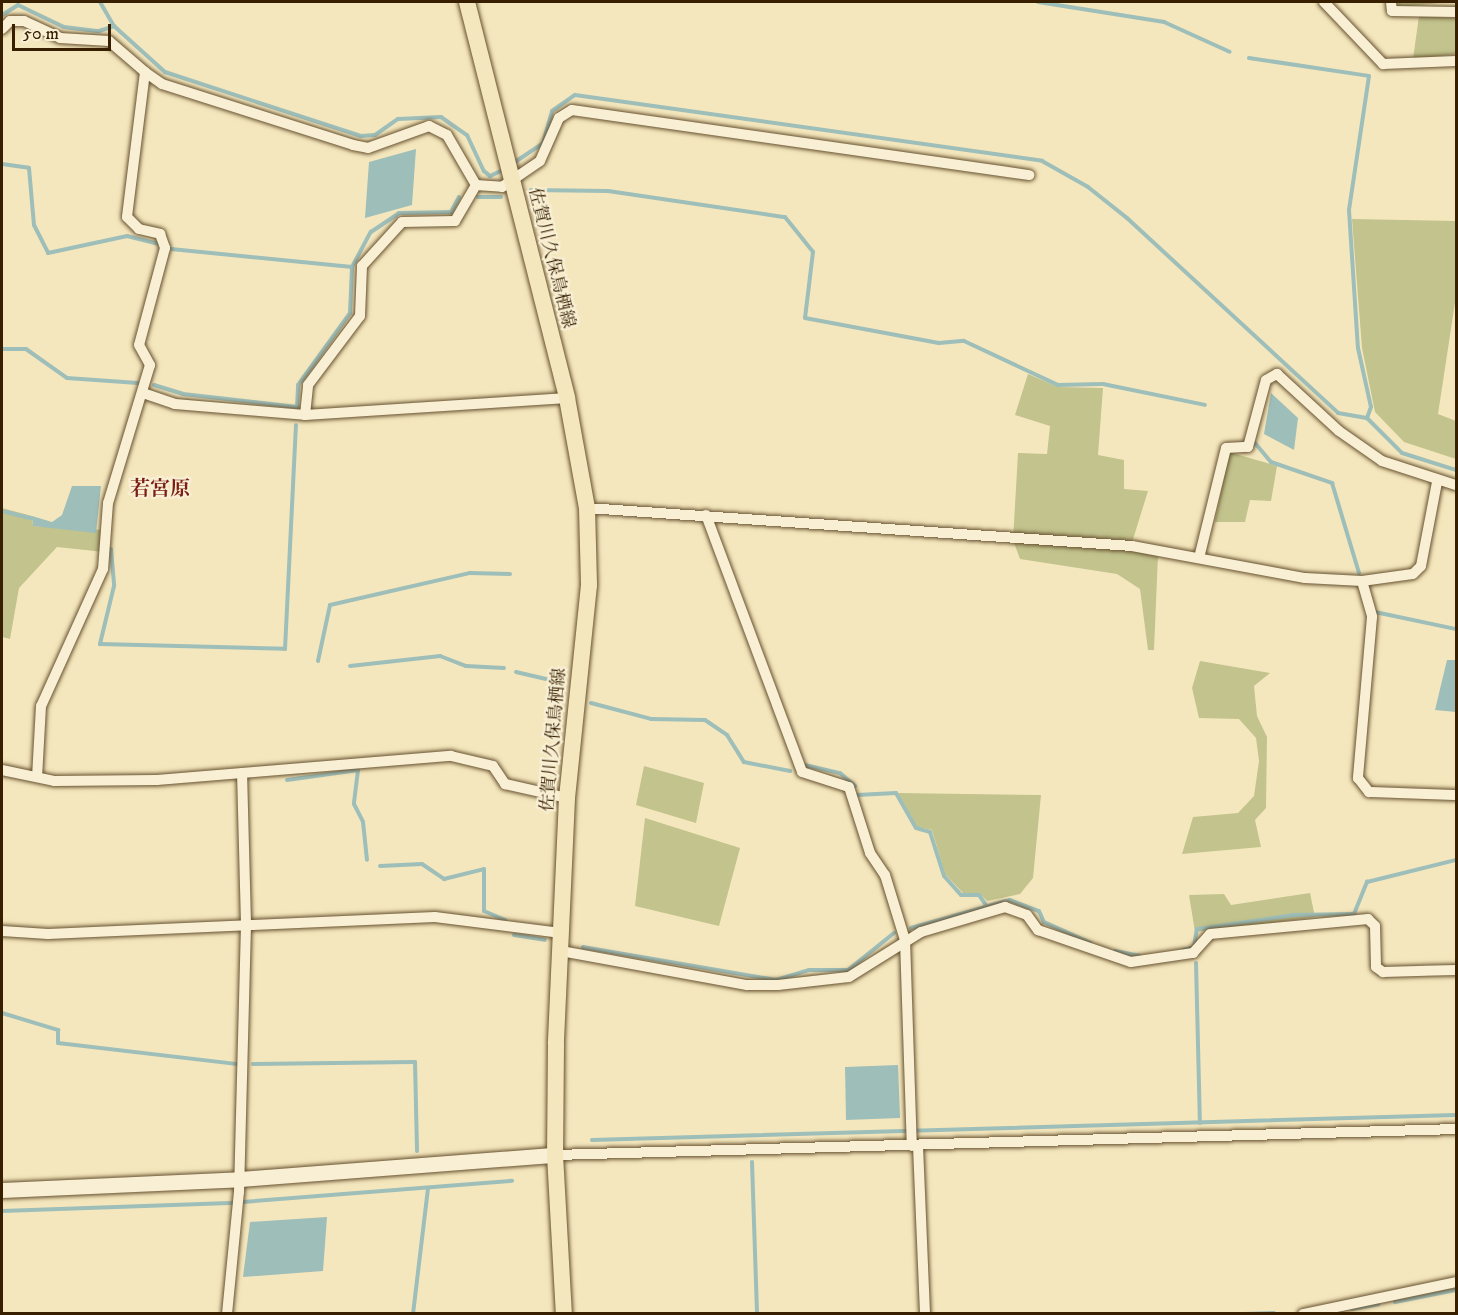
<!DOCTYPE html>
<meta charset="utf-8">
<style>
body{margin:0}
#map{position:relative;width:1458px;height:1315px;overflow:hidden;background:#f5e7bd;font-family:"IM FELL DW Pica","Noto Serif JP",serif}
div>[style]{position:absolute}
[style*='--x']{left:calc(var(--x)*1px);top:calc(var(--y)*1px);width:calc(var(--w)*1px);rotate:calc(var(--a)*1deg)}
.green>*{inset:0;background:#c2c38d}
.water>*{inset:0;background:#9ebeb9}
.stream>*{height:4px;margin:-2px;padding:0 2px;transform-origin:2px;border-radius:2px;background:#9ebeb9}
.roads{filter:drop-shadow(0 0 2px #66512f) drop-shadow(0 0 2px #66512f)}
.street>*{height:10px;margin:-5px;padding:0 5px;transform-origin:5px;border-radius:5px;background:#f8efd4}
.secondary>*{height:15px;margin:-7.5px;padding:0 7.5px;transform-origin:7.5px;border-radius:7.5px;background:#f8efd4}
.primary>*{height:16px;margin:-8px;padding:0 8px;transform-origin:8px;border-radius:8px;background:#f5e7bd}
span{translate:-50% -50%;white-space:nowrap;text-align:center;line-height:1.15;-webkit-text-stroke:4.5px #f8efd4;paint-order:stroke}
.street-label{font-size:18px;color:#371f00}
.neighbourhood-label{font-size:20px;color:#7a1f14;font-weight:700}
.frame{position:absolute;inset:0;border:3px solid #371f00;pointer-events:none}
.scale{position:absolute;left:12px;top:24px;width:99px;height:27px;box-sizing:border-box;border:3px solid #371f00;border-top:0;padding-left:8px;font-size:18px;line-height:21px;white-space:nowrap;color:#371f00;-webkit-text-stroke:4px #f8efd4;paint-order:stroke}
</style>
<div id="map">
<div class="green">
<i style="clip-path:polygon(1399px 2px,1450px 2px,1399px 7px)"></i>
<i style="clip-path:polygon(1419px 16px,1456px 18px,1456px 54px,1413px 59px)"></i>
<i style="clip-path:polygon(1352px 219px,1456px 221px,1456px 296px,1438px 414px,1456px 421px,1456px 459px,1404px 442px,1375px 412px,1362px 348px)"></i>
<i style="clip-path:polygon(1028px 374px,1058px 387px,1103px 388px,1098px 455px,1124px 460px,1124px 489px,1148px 491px,1130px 549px,1158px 555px,1154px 650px,1148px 650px,1140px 589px,1117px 574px,1020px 559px,1013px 540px,1018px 453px,1047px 454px,1050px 426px,1015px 415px)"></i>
<i style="clip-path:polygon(1229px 452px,1277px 466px,1271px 501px,1250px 500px,1245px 522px,1215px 522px)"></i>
<i style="clip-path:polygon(2px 508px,32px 516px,33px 526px,106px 530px,104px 552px,57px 547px,19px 588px,10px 639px,2px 637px)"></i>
<i style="clip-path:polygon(1200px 661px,1270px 673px,1254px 686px,1257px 716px,1267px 737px,1266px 808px,1255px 820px,1261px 847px,1182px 854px,1193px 817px,1238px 813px,1254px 796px,1259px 761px,1256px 738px,1239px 719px,1199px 718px,1192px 688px)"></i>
<i style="clip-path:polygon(644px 766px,704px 783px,696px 823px,636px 805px)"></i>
<i style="clip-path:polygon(898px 793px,1041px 795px,1033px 878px,1020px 894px,987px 901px,979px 893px,963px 893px,945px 874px,932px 830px,917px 827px)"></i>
<i style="clip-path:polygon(645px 818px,740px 848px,719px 926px,635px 906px)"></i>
<i style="clip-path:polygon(1310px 893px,1315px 917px,1195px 932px,1189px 895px,1224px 894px,1231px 905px)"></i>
</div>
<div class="water">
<i style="clip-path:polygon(416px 149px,412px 205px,365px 218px,369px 162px)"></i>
<i style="clip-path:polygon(1271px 393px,1298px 418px,1294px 450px,1264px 434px)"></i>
<i style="clip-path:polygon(72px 486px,101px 486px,96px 533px,33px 526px,32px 516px,52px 522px,62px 515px)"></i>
<i style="clip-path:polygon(1447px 660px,1456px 660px,1456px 712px,1435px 710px)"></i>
<i style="clip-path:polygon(898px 1065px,900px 1118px,846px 1120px,845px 1067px)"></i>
<i style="clip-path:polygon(327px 1217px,323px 1271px,243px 1277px,250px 1222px)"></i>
</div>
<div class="stream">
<i style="--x:100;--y:2;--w:28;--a:60"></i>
<i style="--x:114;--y:26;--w:69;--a:42"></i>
<i style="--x:165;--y:72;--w:206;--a:18.1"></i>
<i style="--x:361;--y:136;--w:14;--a:-4"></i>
<i style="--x:375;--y:135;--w:28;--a:-35"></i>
<i style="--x:398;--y:119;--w:43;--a:-2.7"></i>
<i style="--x:441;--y:117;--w:32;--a:35"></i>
<i style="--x:467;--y:135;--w:40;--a:65"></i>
<i style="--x:484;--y:171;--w:8;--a:40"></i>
<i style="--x:490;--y:176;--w:14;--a:-25"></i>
<i style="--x:1038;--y:2;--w:128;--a:9"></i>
<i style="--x:1164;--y:22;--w:72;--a:24.4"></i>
<i style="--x:2;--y:15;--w:19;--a:-32"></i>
<i style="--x:18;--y:5;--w:51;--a:25.6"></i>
<i style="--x:64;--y:27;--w:35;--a:7"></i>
<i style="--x:99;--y:31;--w:16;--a:-18"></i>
<i style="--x:1249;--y:58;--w:121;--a:8.5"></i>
<i style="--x:1369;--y:76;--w:135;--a:98.5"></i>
<i style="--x:1349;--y:210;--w:138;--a:86.3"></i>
<i style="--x:1358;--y:348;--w:60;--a:77.6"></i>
<i style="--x:1371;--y:407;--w:12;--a:110"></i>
<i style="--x:2;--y:164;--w:27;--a:8"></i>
<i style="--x:29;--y:168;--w:57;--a:85"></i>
<i style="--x:34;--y:225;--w:31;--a:63"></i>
<i style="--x:48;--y:253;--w:81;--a:-12.1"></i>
<i style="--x:127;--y:236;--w:32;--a:14"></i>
<i style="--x:512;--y:164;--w:37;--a:-34"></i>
<i style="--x:543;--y:143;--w:33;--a:-74"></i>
<i style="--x:552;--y:111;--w:28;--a:-35"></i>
<i style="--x:575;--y:95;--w:472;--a:8"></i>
<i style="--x:1042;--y:161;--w:53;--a:29.5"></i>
<i style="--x:1088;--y:187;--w:50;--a:38.5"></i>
<i style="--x:1127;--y:218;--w:287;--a:42.7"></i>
<i style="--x:1338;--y:413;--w:29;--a:10"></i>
<i style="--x:1367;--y:418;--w:49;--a:45"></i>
<i style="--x:1402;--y:453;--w:57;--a:17.5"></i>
<i style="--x:531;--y:190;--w:77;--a:0.7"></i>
<i style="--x:608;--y:191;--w:179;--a:8.4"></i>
<i style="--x:785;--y:217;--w:45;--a:51.3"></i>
<i style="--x:813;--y:252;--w:66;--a:96.9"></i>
<i style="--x:805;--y:318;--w:136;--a:10.6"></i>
<i style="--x:939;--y:343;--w:25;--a:-5"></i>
<i style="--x:964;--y:341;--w:104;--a:25.1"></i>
<i style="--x:1058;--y:385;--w:45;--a:-1.3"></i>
<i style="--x:1103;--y:384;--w:104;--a:11.6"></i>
<i style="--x:478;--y:197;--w:23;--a:0"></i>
<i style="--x:171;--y:249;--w:182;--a:5.7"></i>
<i style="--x:352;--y:267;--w:40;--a:-62"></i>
<i style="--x:371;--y:232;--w:34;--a:-34"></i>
<i style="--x:399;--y:213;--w:52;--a:-1.1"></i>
<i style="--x:451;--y:212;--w:17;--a:-62"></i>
<i style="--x:2;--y:349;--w:24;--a:0"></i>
<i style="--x:26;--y:349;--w:50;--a:35.3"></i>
<i style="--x:67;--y:378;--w:71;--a:4"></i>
<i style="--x:154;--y:385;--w:30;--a:17"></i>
<i style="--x:183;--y:394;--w:115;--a:6.5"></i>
<i style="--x:297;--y:407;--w:22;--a:-87"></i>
<i style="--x:298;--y:385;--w:89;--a:-54.2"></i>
<i style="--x:350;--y:313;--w:46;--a:-87.5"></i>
<i style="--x:1255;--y:443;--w:25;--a:50"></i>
<i style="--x:1271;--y:462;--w:65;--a:19"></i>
<i style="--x:1332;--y:483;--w:94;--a:73.3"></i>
<i style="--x:2;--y:511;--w:30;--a:14"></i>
<i style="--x:111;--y:549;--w:37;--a:85"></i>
<i style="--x:114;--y:586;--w:60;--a:103.6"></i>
<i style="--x:100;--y:644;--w:185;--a:1.5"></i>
<i style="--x:285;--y:649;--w:224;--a:-87.2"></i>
<i style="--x:1375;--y:612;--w:83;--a:11.9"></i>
<i style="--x:318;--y:661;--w:57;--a:-77.9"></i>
<i style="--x:330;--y:605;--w:144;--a:-12.9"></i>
<i style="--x:470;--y:573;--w:40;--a:1.4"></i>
<i style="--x:350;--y:666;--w:91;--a:-6.3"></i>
<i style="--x:440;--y:656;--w:28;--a:21"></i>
<i style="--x:466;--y:666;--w:38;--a:3"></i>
<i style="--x:516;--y:672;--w:44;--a:13.1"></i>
<i style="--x:591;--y:703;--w:62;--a:14.9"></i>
<i style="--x:651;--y:719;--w:54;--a:1.1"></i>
<i style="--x:705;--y:720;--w:27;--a:34"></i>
<i style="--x:727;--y:735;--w:32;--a:58"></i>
<i style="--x:744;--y:762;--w:47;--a:11.1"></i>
<i style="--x:805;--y:765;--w:36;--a:13"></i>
<i style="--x:840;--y:773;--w:20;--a:41"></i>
<i style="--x:287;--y:780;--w:72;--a:-8"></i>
<i style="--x:358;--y:770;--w:34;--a:97"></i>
<i style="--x:354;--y:804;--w:20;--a:63"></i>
<i style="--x:363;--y:822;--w:38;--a:84"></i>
<i style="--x:857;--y:795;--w:39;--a:-3"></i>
<i style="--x:896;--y:793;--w:40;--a:60.3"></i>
<i style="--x:916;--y:828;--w:15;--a:16"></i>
<i style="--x:930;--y:832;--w:46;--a:72.3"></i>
<i style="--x:944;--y:876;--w:25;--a:48"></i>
<i style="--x:961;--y:895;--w:18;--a:0"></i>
<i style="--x:979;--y:895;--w:12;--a:55"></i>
<i style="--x:380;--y:866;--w:42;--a:-2.7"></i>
<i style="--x:422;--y:864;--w:27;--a:34"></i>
<i style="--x:444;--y:879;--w:41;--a:-14"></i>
<i style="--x:484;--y:869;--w:42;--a:90"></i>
<i style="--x:484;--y:911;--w:23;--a:23"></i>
<i style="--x:911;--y:928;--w:103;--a:-15.8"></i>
<i style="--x:1010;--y:900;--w:31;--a:21"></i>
<i style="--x:1039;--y:911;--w:12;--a:66"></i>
<i style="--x:1044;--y:922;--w:51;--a:24.1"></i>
<i style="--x:514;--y:935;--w:31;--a:9"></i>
<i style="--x:583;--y:947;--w:196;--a:9.7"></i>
<i style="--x:776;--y:980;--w:34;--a:-17"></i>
<i style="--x:809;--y:970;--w:39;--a:0"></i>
<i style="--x:848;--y:970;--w:59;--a:-38.8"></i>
<i style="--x:1183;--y:950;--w:11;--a:-15"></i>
<i style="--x:1194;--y:947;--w:18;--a:-81"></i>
<i style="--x:1197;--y:929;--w:98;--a:-8.2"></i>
<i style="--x:1294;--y:915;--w:60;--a:-1"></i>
<i style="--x:1354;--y:914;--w:35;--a:-68"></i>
<i style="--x:1367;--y:882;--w:92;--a:-13.9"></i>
<i style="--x:1115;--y:951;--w:25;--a:11"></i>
<i style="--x:1196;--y:963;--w:160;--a:88.6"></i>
<i style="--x:2;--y:1013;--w:59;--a:16.9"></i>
<i style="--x:58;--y:1030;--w:13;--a:90"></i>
<i style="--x:58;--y:1043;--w:181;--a:6.7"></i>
<i style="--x:253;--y:1064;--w:162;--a:-0.7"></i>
<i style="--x:415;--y:1062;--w:89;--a:88.7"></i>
<i style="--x:592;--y:1140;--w:864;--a:-1.66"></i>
<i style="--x:752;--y:1162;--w:152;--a:88.1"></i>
<i style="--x:2;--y:1211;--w:228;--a:-2"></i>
<i style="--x:230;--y:1203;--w:283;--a:-4.5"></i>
<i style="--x:1395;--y:1302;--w:62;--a:-11.1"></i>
<i style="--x:1352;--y:1309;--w:27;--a:-10"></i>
<i style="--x:413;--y:1314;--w:127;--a:-83.2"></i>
<i style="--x:1244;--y:1314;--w:30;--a:-2"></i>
</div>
<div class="roads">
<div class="street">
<i style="--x:1324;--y:2;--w:86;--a:46.4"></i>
<i style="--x:1383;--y:64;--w:73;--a:-2.4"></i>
<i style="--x:1391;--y:2;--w:9;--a:84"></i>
<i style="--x:1392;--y:11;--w:64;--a:0.9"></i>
<i style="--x:2;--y:29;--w:11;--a:-45"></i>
<i style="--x:10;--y:21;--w:14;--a:0"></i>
<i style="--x:24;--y:21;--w:40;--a:25"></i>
<i style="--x:60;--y:38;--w:49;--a:3.5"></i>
<i style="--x:109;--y:41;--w:48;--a:40.7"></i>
<i style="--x:145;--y:72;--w:146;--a:97.1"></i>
<i style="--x:127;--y:217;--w:17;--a:45"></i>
<i style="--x:139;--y:229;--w:22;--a:13"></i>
<i style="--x:160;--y:234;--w:15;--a:70"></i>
<i style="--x:165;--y:248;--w:100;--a:105"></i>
<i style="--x:139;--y:345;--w:23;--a:61"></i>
<i style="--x:150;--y:365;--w:144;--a:106.9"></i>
<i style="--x:108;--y:503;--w:66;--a:94.3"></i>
<i style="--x:103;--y:569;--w:150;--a:114.3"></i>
<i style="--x:41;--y:706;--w:71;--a:93.2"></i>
<i style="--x:145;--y:72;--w:21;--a:35"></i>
<i style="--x:162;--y:84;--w:201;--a:17.7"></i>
<i style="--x:353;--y:145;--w:15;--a:11"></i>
<i style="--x:368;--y:148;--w:65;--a:-19.8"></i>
<i style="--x:429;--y:126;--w:20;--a:27"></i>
<i style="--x:447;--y:135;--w:58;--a:59.9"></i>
<i style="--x:143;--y:393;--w:34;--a:19"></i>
<i style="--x:175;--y:404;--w:130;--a:4.8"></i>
<i style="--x:305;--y:415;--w:263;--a:-3.7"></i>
<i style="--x:305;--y:415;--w:30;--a:-84"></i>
<i style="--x:308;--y:385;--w:86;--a:-53"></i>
<i style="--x:360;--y:316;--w:50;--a:-87.7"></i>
<i style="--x:362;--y:266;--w:59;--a:-47.7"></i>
<i style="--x:402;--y:222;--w:53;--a:-1.1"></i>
<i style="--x:455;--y:221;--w:42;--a:-59.7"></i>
<i style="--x:476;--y:185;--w:26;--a:4"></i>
<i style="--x:502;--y:187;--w:46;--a:-34.4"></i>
<i style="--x:540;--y:161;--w:47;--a:-66.2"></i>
<i style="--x:559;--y:118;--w:15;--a:-32"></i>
<i style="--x:572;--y:110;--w:462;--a:8.1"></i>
<i style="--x:587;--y:508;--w:546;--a:3.99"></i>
<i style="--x:1132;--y:546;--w:176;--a:10.5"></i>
<i style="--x:1305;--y:578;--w:57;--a:3"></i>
<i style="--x:1362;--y:581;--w:51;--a:-7.8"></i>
<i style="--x:1413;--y:574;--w:11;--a:-45"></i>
<i style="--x:1421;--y:566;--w:86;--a:-79.2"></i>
<i style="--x:706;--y:515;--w:274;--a:69.5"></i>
<i style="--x:802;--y:772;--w:49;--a:17.7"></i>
<i style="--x:849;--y:787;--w:69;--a:72.3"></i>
<i style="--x:870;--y:853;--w:27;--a:56"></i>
<i style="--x:885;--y:875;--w:68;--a:72.9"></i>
<i style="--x:905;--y:940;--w:206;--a:88.1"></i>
<i style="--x:1199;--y:558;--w:113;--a:-76.2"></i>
<i style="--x:1226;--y:448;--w:22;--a:-3"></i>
<i style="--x:1248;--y:447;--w:69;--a:-75"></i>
<i style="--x:1266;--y:380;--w:13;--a:-29"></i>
<i style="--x:1277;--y:374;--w:84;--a:42.6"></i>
<i style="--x:1339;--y:431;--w:52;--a:34.9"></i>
<i style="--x:1382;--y:461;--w:78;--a:18"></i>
<i style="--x:1362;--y:581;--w:37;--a:74"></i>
<i style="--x:1372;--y:617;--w:162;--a:95"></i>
<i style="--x:1358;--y:778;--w:18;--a:52"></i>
<i style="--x:1369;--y:792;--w:87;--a:2"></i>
<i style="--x:2;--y:770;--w:53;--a:11.9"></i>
<i style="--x:54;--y:781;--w:103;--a:-0.6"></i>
<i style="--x:157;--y:780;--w:295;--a:-4.7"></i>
<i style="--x:451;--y:756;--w:43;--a:13.4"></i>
<i style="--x:493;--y:766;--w:22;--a:56"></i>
<i style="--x:505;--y:784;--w:64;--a:12.7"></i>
<i style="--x:2;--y:931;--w:46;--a:3.7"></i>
<i style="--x:48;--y:934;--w:387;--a:-2.5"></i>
<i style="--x:435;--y:917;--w:127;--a:7.2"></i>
<i style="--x:561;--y:951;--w:189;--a:10.4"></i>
<i style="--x:747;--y:985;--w:31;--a:0"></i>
<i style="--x:778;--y:985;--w:71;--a:-6.4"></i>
<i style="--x:849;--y:977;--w:85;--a:-32"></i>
<i style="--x:921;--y:932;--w:88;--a:-16.6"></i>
<i style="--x:1005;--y:907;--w:23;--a:20"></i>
<i style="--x:1027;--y:915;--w:19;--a:54"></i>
<i style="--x:1038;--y:930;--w:98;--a:19"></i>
<i style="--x:1131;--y:962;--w:63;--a:-8.3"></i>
<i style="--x:1193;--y:953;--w:25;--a:-48"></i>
<i style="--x:1210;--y:934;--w:159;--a:-5.4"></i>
<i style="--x:1368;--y:919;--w:10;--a:45"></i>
<i style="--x:1375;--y:926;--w:41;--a:88.6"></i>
<i style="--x:1376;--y:967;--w:9;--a:36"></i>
<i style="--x:1383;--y:972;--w:73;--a:-1.6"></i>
<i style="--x:918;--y:1146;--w:168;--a:87.6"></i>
<i style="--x:555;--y:1155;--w:901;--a:-1.65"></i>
<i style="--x:227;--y:1314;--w:123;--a:-84.4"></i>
<i style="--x:239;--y:1192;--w:268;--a:-88.5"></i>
<i style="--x:246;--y:924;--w:151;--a:-91.5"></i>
<i style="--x:1303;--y:1314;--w:156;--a:-11.8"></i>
</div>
<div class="secondary">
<i style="--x:2;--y:1190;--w:238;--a:-2.6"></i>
<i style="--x:240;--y:1179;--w:316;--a:-4.4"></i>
</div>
<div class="primary">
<i style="--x:467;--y:2;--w:408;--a:75.8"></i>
<i style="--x:567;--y:398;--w:112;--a:79.7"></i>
<i style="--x:587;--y:508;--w:77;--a:88.5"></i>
<i style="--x:589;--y:585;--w:214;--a:95.9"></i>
<i style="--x:567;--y:798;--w:246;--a:92.6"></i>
<i style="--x:556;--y:1044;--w:111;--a:90.5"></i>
<i style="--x:555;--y:1155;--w:159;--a:86.8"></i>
</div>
</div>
<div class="street-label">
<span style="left:551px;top:258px;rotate:76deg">佐賀川久保鳥栖線</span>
<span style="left:554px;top:740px;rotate:-85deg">佐賀川久保鳥栖線</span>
</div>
<div class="neighbourhood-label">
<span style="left:160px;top:489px">若宮原</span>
</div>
<div class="frame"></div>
<div class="scale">50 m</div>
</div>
